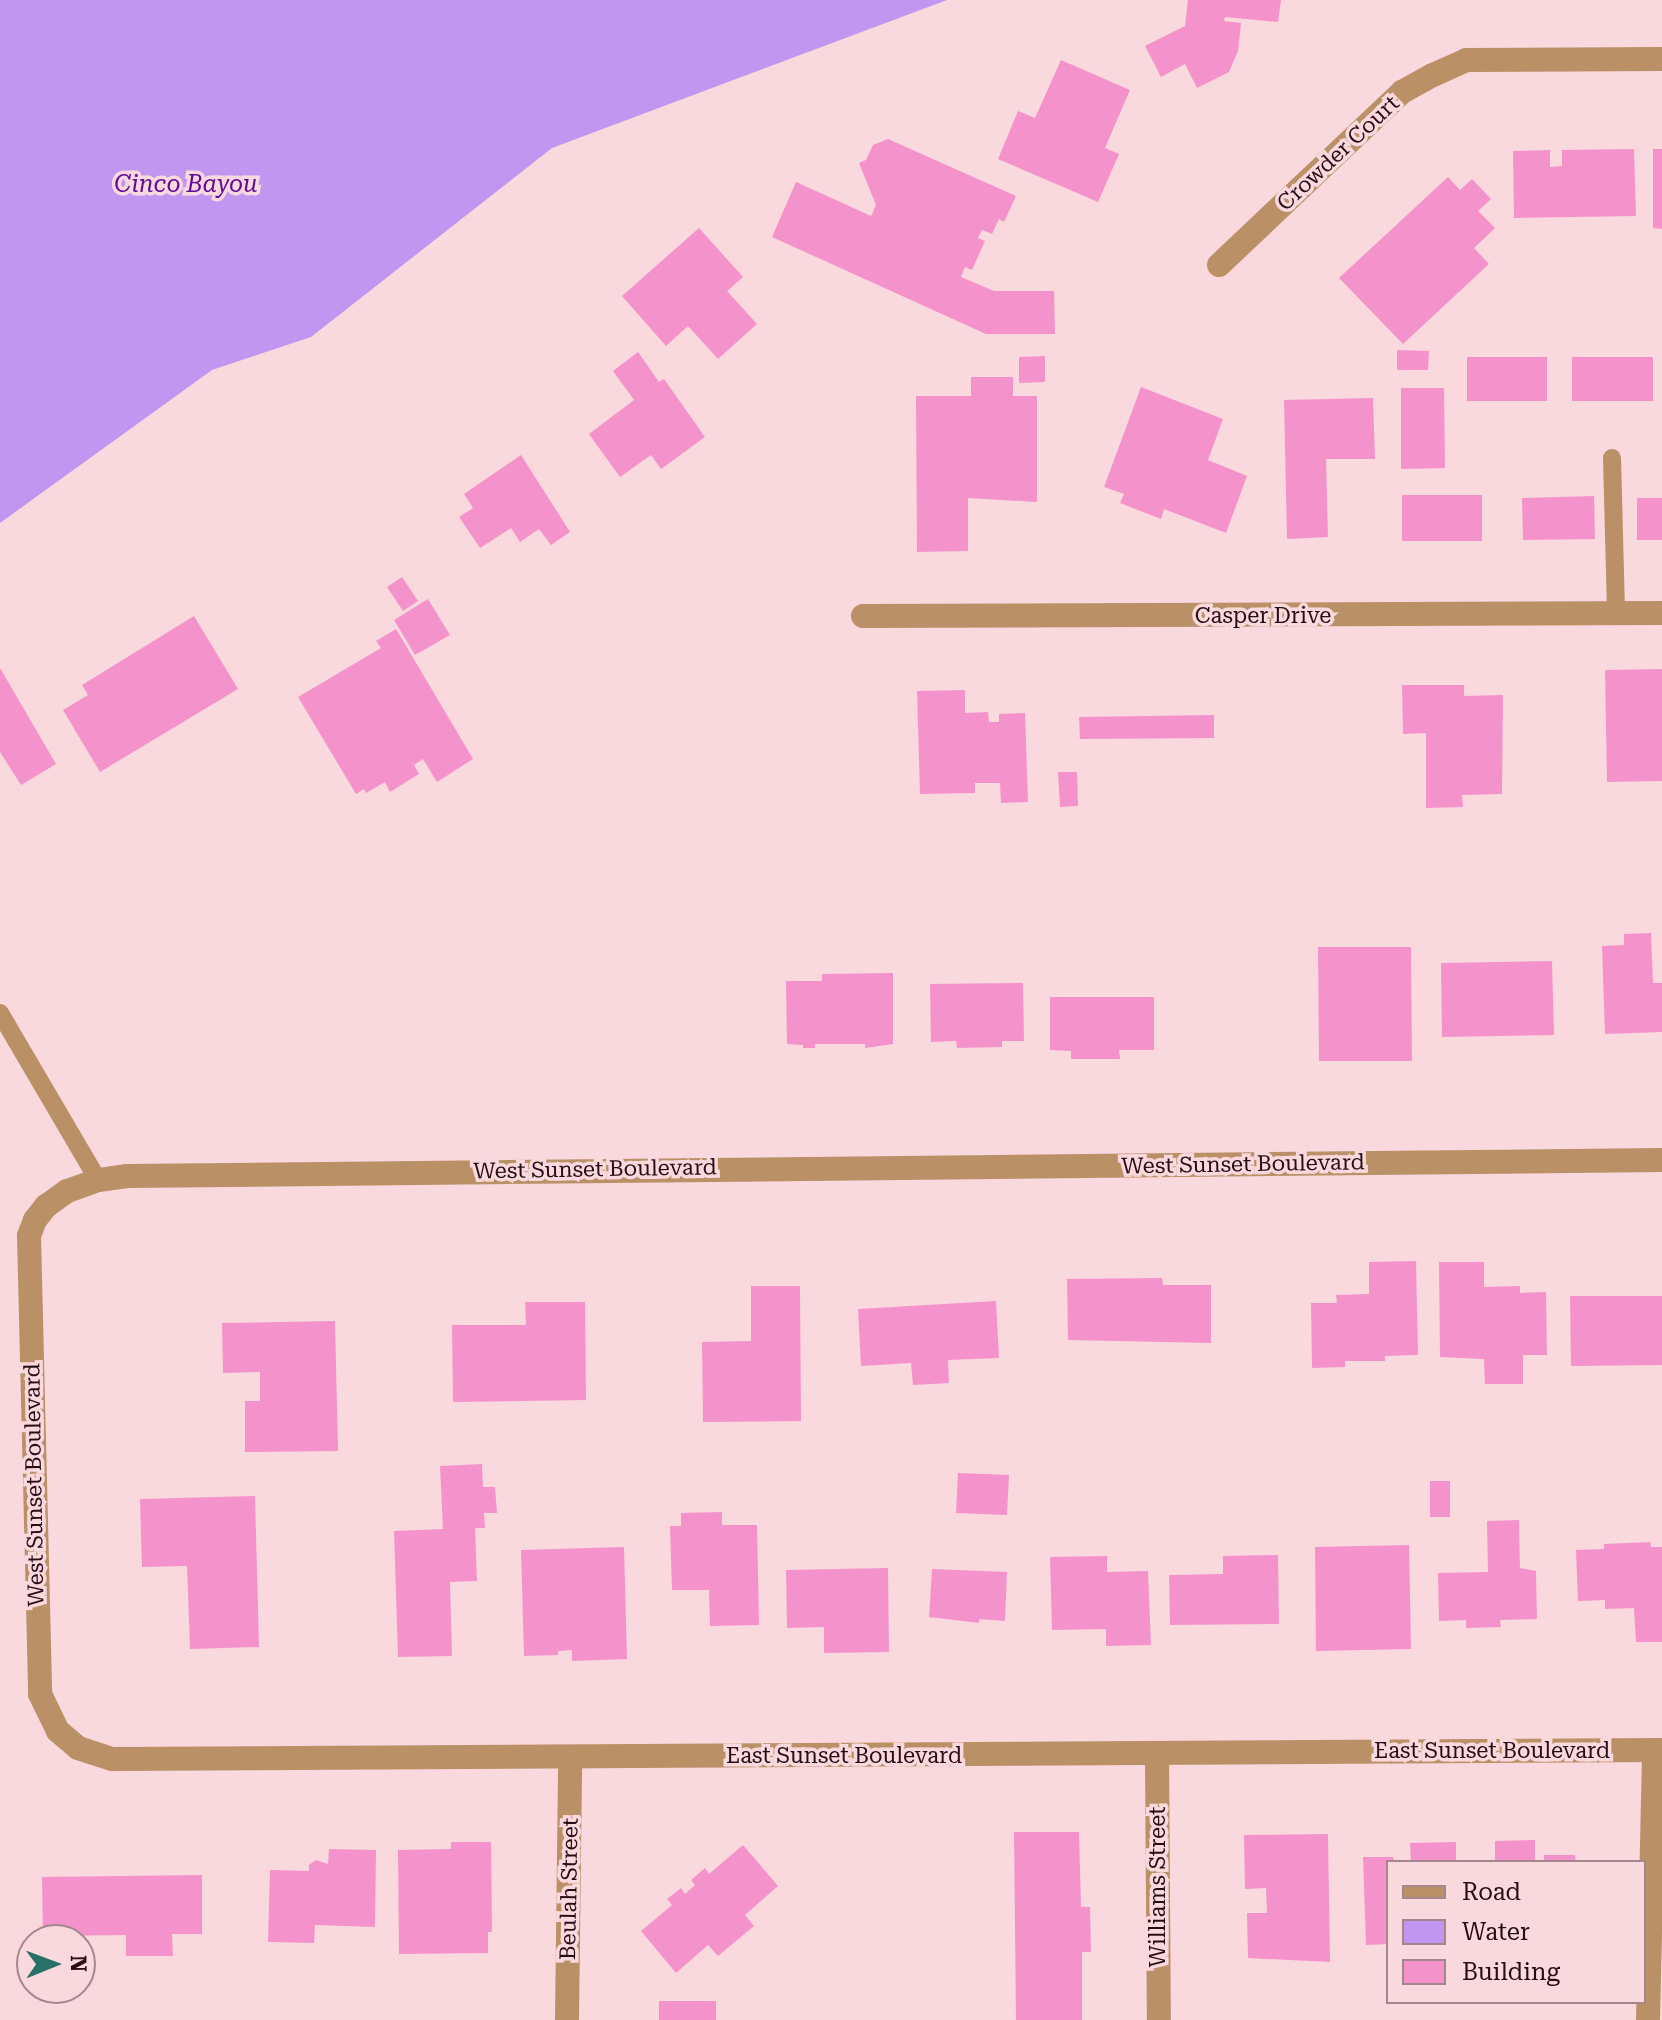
<!DOCTYPE html>
<style>
body{margin:0}
#map{position:relative;width:1662px;height:2020px;overflow:hidden;background:#f9d8de;font-family:"Roboto Serif",serif}
div>[style]{position:absolute}
[style*='--x']{left:calc(var(--x)*1px);top:calc(var(--y)*1px);width:calc(var(--w)*1px);rotate:calc(var(--a)*1deg)}
.water>*{inset:0;background:#c096f1}
.building>*{inset:0;background:#f493cb}
.lane>*{height:18px;margin:-9px;padding:0 9px;transform-origin:9px;border-radius:9px;background:#ba9067}
.street>*{height:24px;margin:-12px;padding:0 12px;transform-origin:12px;border-radius:12px;background:#ba9067}
span{translate:-50% -50%;white-space:nowrap;text-align:center;line-height:1.15;-webkit-text-stroke:7px #f9d8de;paint-order:stroke}
.street-label{font-size:22px;color:#270c14}
.water-label{font-size:24px;color:#610b9a;font-style:italic}
.legend{position:absolute;left:1386px;top:1860px;width:260px;height:144px;box-sizing:border-box;background:#f9d8de;border:2px solid #a5868d;margin:0;padding:10px 14px;list-style:none;font-size:24px;color:#270c14}
.legend li{display:flex;align-items:center;gap:16px;height:40px}
.legend b{width:40px;border:2px solid #a5868d}
.north{position:absolute;left:16px;top:1924px;width:80px;height:80px;box-sizing:border-box;background:#f9d8de;border:2px solid #a5868d;border-radius:50%;rotate:89deg;font-size:22px;font-weight:700;line-height:32px;text-align:center;color:#270c14}
.north::after{content:'';display:block;margin:auto;width:28px;height:36px;background:#297068;clip-path:polygon(50% 0,100% 100%,50% 72%,0 100%)}
</style>
<div id="map">
<div class="water">
<i style="clip-path:polygon(0 0,947px 0,552px 148px,311px 337px,212px 370px,0 523px)"></i>
</div>
<div class="building">
<i style="clip-path:polygon(1188px 0,1281px 0,1278px 22px,1225px 17px,1224px 21px,1241px 23px,1238px 51px,1229px 72px,1197px 88px,1185px 64px,1161px 77px,1145px 46px,1185px 26px)"></i>
<i style="clip-path:polygon(1061px 60px,1130px 90px,1105px 148px,1119px 154px,1098px 202px,998px 159px,1018px 111px,1035px 118px)"></i>
<i style="clip-path:polygon(888px 139px,1016px 196px,1004px 222px,999px 219px,992px 234px,982px 230px,978px 238px,985px 241px,972px 270px,965px 267px,961px 277px,994px 291px,1054px 291px,1055px 334px,986px 334px,772px 237px,796px 182px,871px 216px,876px 205px,859px 163px,866px 160px,873px 145px)"></i>
<i style="clip-path:polygon(1634px 149px,1636px 216px,1514px 218px,1513px 151px,1550px 150px,1550px 167px,1562px 166px,1562px 150px)"></i>
<i style="clip-path:polygon(1653px 149px,1662px 149px,1662px 229px,1653px 228px)"></i>
<i style="clip-path:polygon(1448px 177px,1460px 190px,1472px 179px,1491px 199px,1478px 211px,1495px 228px,1474px 248px,1489px 264px,1403px 344px,1339px 278px)"></i>
<i style="clip-path:polygon(699px 228px,743px 277px,727px 291px,757px 324px,718px 359px,688px 326px,666px 346px,622px 296px)"></i>
<i style="clip-path:polygon(1397px 350px,1429px 351px,1428px 370px,1397px 370px)"></i>
<i style="clip-path:polygon(638px 352px,659px 382px,664px 379px,705px 437px,661px 469px,651px 455px,620px 477px,589px 434px,634px 400px,613px 371px)"></i>
<i style="clip-path:polygon(1045px 356px,1045px 382px,1019px 383px,1019px 357px)"></i>
<i style="clip-path:polygon(1467px 357px,1547px 357px,1547px 401px,1467px 401px)"></i>
<i style="clip-path:polygon(1572px 357px,1653px 357px,1653px 401px,1572px 401px)"></i>
<i style="clip-path:polygon(971px 377px,1013px 377px,1013px 396px,1037px 396px,1037px 502px,968px 498px,968px 551px,917px 552px,916px 396px,971px 396px)"></i>
<i style="clip-path:polygon(1141px 387px,1223px 419px,1208px 460px,1247px 476px,1226px 533px,1164px 509px,1161px 519px,1120px 503px,1124px 494px,1104px 487px)"></i>
<i style="clip-path:polygon(1401px 388px,1444px 388px,1445px 468px,1401px 469px)"></i>
<i style="clip-path:polygon(1373px 398px,1375px 459px,1326px 459px,1328px 537px,1287px 539px,1284px 400px)"></i>
<i style="clip-path:polygon(521px 455px,570px 532px,551px 545px,539px 529px,520px 542px,511px 528px,480px 548px,459px 517px,473px 508px,464px 494px)"></i>
<i style="clip-path:polygon(1402px 495px,1482px 495px,1482px 541px,1402px 541px)"></i>
<i style="clip-path:polygon(1594px 496px,1595px 539px,1523px 540px,1522px 498px)"></i>
<i style="clip-path:polygon(1637px 498px,1662px 498px,1662px 540px,1637px 540px)"></i>
<i style="clip-path:polygon(402px 577px,418px 601px,403px 611px,387px 587px)"></i>
<i style="clip-path:polygon(428px 599px,450px 635px,415px 655px,394px 620px)"></i>
<i style="clip-path:polygon(194px 616px,238px 689px,100px 772px,63px 710px,88px 695px,82px 685px)"></i>
<i style="clip-path:polygon(396px 629px,473px 759px,437px 782px,423px 759px,414px 765px,419px 774px,390px 792px,385px 782px,366px 793px,364px 789px,356px 794px,298px 697px,381px 648px,376px 641px)"></i>
<i style="clip-path:polygon(0 668px,56px 764px,21px 785px,0 752px)"></i>
<i style="clip-path:polygon(1662px 669px,1662px 781px,1607px 782px,1605px 670px)"></i>
<i style="clip-path:polygon(1402px 685px,1464px 685px,1464px 696px,1503px 695px,1502px 794px,1462px 795px,1463px 807px,1426px 808px,1426px 733px,1403px 734px)"></i>
<i style="clip-path:polygon(965px 690px,965px 713px,988px 712px,989px 722px,999px 722px,999px 714px,1025px 713px,1028px 802px,1001px 803px,1000px 783px,975px 783px,975px 793px,920px 794px,917px 691px)"></i>
<i style="clip-path:polygon(1214px 715px,1214px 738px,1080px 739px,1079px 717px)"></i>
<i style="clip-path:polygon(1058px 772px,1077px 772px,1078px 806px,1060px 807px)"></i>
<i style="clip-path:polygon(1651px 933px,1653px 983px,1662px 983px,1662px 1032px,1605px 1034px,1602px 946px,1624px 945px,1624px 934px)"></i>
<i style="clip-path:polygon(1318px 947px,1411px 947px,1412px 1061px,1319px 1061px)"></i>
<i style="clip-path:polygon(1552px 961px,1554px 1035px,1442px 1037px,1441px 963px)"></i>
<i style="clip-path:polygon(893px 973px,893px 1044px,865px 1048px,865px 1044px,815px 1044px,815px 1048px,803px 1048px,803px 1045px,787px 1044px,786px 981px,822px 981px,822px 974px)"></i>
<i style="clip-path:polygon(1023px 983px,1024px 1041px,1002px 1041px,1002px 1047px,957px 1048px,956px 1041px,931px 1042px,930px 984px)"></i>
<i style="clip-path:polygon(1050px 997px,1154px 997px,1154px 1050px,1119px 1050px,1120px 1059px,1071px 1059px,1071px 1051px,1050px 1050px)"></i>
<i style="clip-path:polygon(1416px 1261px,1418px 1355px,1385px 1356px,1385px 1361px,1345px 1361px,1345px 1367px,1312px 1368px,1311px 1303px,1337px 1303px,1336px 1295px,1369px 1294px,1369px 1262px)"></i>
<i style="clip-path:polygon(1439px 1262px,1484px 1262px,1484px 1287px,1520px 1286px,1520px 1293px,1546px 1292px,1547px 1355px,1523px 1355px,1523px 1384px,1485px 1384px,1484px 1359px,1440px 1357px)"></i>
<i style="clip-path:polygon(1162px 1278px,1163px 1285px,1211px 1285px,1211px 1343px,1068px 1340px,1067px 1279px)"></i>
<i style="clip-path:polygon(751px 1286px,800px 1286px,801px 1421px,703px 1422px,702px 1342px,751px 1341px)"></i>
<i style="clip-path:polygon(1570px 1296px,1662px 1296px,1662px 1365px,1571px 1366px)"></i>
<i style="clip-path:polygon(996px 1301px,999px 1358px,948px 1360px,949px 1383px,913px 1385px,911px 1363px,861px 1366px,858px 1309px)"></i>
<i style="clip-path:polygon(525px 1302px,585px 1302px,586px 1400px,453px 1402px,452px 1325px,526px 1325px)"></i>
<i style="clip-path:polygon(335px 1321px,338px 1451px,245px 1452px,245px 1401px,260px 1401px,260px 1372px,223px 1373px,222px 1323px)"></i>
<i style="clip-path:polygon(482px 1464px,483px 1487px,495px 1487px,497px 1513px,484px 1513px,485px 1528px,475px 1528px,477px 1581px,450px 1582px,452px 1656px,398px 1657px,394px 1531px,443px 1529px,440px 1466px)"></i>
<i style="clip-path:polygon(958px 1473px,1009px 1475px,1007px 1515px,956px 1513px)"></i>
<i style="clip-path:polygon(1430px 1481px,1450px 1481px,1450px 1517px,1430px 1517px)"></i>
<i style="clip-path:polygon(255px 1496px,259px 1647px,190px 1649px,187px 1566px,142px 1567px,140px 1499px)"></i>
<i style="clip-path:polygon(722px 1512px,722px 1525px,757px 1525px,759px 1625px,710px 1626px,709px 1590px,672px 1590px,670px 1526px,681px 1526px,681px 1513px)"></i>
<i style="clip-path:polygon(1519px 1520px,1520px 1568px,1536px 1571px,1537px 1619px,1500px 1620px,1501px 1627px,1466px 1628px,1466px 1620px,1439px 1621px,1438px 1573px,1488px 1572px,1487px 1521px)"></i>
<i style="clip-path:polygon(1650px 1542px,1651px 1547px,1662px 1547px,1662px 1642px,1636px 1642px,1634px 1608px,1605px 1609px,1605px 1600px,1578px 1601px,1576px 1550px,1604px 1549px,1604px 1544px)"></i>
<i style="clip-path:polygon(1409px 1545px,1411px 1649px,1316px 1651px,1315px 1547px)"></i>
<i style="clip-path:polygon(624px 1547px,627px 1659px,572px 1661px,572px 1650px,558px 1651px,558px 1655px,524px 1656px,521px 1550px)"></i>
<i style="clip-path:polygon(1278px 1555px,1279px 1624px,1170px 1625px,1169px 1575px,1223px 1574px,1223px 1556px)"></i>
<i style="clip-path:polygon(1107px 1556px,1107px 1572px,1148px 1571px,1151px 1645px,1106px 1646px,1106px 1629px,1052px 1630px,1050px 1557px)"></i>
<i style="clip-path:polygon(888px 1568px,889px 1652px,824px 1653px,824px 1627px,787px 1628px,786px 1570px)"></i>
<i style="clip-path:polygon(932px 1569px,1007px 1572px,1005px 1621px,979px 1619px,979px 1623px,929px 1617px)"></i>
<i style="clip-path:polygon(1014px 1832px,1079px 1832px,1081px 1907px,1090px 1907px,1091px 1952px,1082px 1952px,1082px 2020px,1016px 2020px)"></i>
<i style="clip-path:polygon(1328px 1834px,1330px 1962px,1248px 1958px,1247px 1913px,1267px 1913px,1266px 1888px,1245px 1889px,1244px 1835px)"></i>
<i style="clip-path:polygon(1535px 1840px,1535px 1862px,1495px 1862px,1495px 1841px)"></i>
<i style="clip-path:polygon(451px 1842px,491px 1842px,492px 1932px,488px 1932px,488px 1953px,399px 1954px,398px 1850px,451px 1849px)"></i>
<i style="clip-path:polygon(1456px 1842px,1456px 1862px,1411px 1862px,1410px 1843px)"></i>
<i style="clip-path:polygon(743px 1845px,778px 1886px,745px 1915px,754px 1926px,718px 1956px,708px 1945px,676px 1973px,641px 1931px,672px 1905px,667px 1899px,681px 1888px,685px 1894px,695px 1885px,691px 1880px,705px 1868px,709px 1874px)"></i>
<i style="clip-path:polygon(329px 1849px,376px 1850px,375px 1927px,315px 1925px,314px 1943px,268px 1942px,270px 1870px,309px 1871px,309px 1865px,316px 1860px,328px 1864px)"></i>
<i style="clip-path:polygon(1544px 1855px,1575px 1855px,1576px 1862px,1544px 1862px)"></i>
<i style="clip-path:polygon(1363px 1857px,1393px 1857px,1394px 1862px,1388px 1862px,1388px 1944px,1366px 1945px)"></i>
<i style="clip-path:polygon(202px 1875px,202px 1934px,172px 1934px,173px 1956px,126px 1956px,126px 1935px,43px 1936px,42px 1877px)"></i>
<i style="clip-path:polygon(659px 2001px,716px 2001px,716px 2020px,659px 2020px)"></i>
</div>
<div class="lane">
<i style="--x:1612;--y:458;--w:155;--a:88.5"></i>
<i style="--x:0;--y:1013;--w:194;--a:59.6"></i>
</div>
<div class="street">
<i style="--x:1219;--y:265;--w:252;--a:-43.4"></i>
<i style="--x:1402;--y:92;--w:35;--a:-29"></i>
<i style="--x:1433;--y:75;--w:36;--a:-24"></i>
<i style="--x:1466;--y:60;--w:196;--a:-0.3"></i>
<i style="--x:863;--y:616;--w:799;--a:-0.22"></i>
<i style="--x:1662;--y:1160;--w:1535;--a:179.4"></i>
<i style="--x:127;--y:1176;--w:29;--a:172"></i>
<i style="--x:98;--y:1180;--w:33;--a:160"></i>
<i style="--x:67;--y:1191;--w:26;--a:144"></i>
<i style="--x:46;--y:1206;--w:18;--a:128"></i>
<i style="--x:35;--y:1220;--w:17;--a:111"></i>
<i style="--x:29;--y:1236;--w:458;--a:88.6"></i>
<i style="--x:40;--y:1694;--w:41;--a:64.1"></i>
<i style="--x:58;--y:1731;--w:26;--a:40"></i>
<i style="--x:78;--y:1748;--w:36;--a:18"></i>
<i style="--x:112;--y:1759;--w:1550;--a:-0.33"></i>
<i style="--x:1157;--y:1754;--w:266;--a:89.6"></i>
<i style="--x:567;--y:2020;--w:263;--a:-89.3"></i>
<i style="--x:1648;--y:2020;--w:270;--a:-88.7"></i>
</div>
<div class="street-label">
<span style="left:1338px;top:153px;rotate:-43deg">Crowder Court</span>
<span style="left:1263px;top:616px">Casper Drive</span>
<span style="left:1243px;top:1164px;rotate:-1deg">West Sunset Boulevard</span>
<span style="left:595px;top:1169px;rotate:-1deg">West Sunset Boulevard</span>
<span style="left:34px;top:1485px;rotate:-91deg">West Sunset Boulevard</span>
<span style="left:1492px;top:1751px">East Sunset Boulevard</span>
<span style="left:844px;top:1756px">East Sunset Boulevard</span>
<span style="left:1158px;top:1887px;rotate:-90deg">Williams Street</span>
<span style="left:569px;top:1889px;rotate:-89deg">Beulah Street</span>
</div>
<div class="water-label">
<span style="left:186px;top:185px">Cinco Bayou</span>
</div>
<ul class="legend">
<li><b style="height:10px;background:#ba9067"></b>Road</li>
<li><b style="height:22px;background:#c096f1"></b>Water</li>
<li><b style="height:22px;background:#f493cb"></b>Building</li>
</ul>
<div class="north">N</div>
</div>
